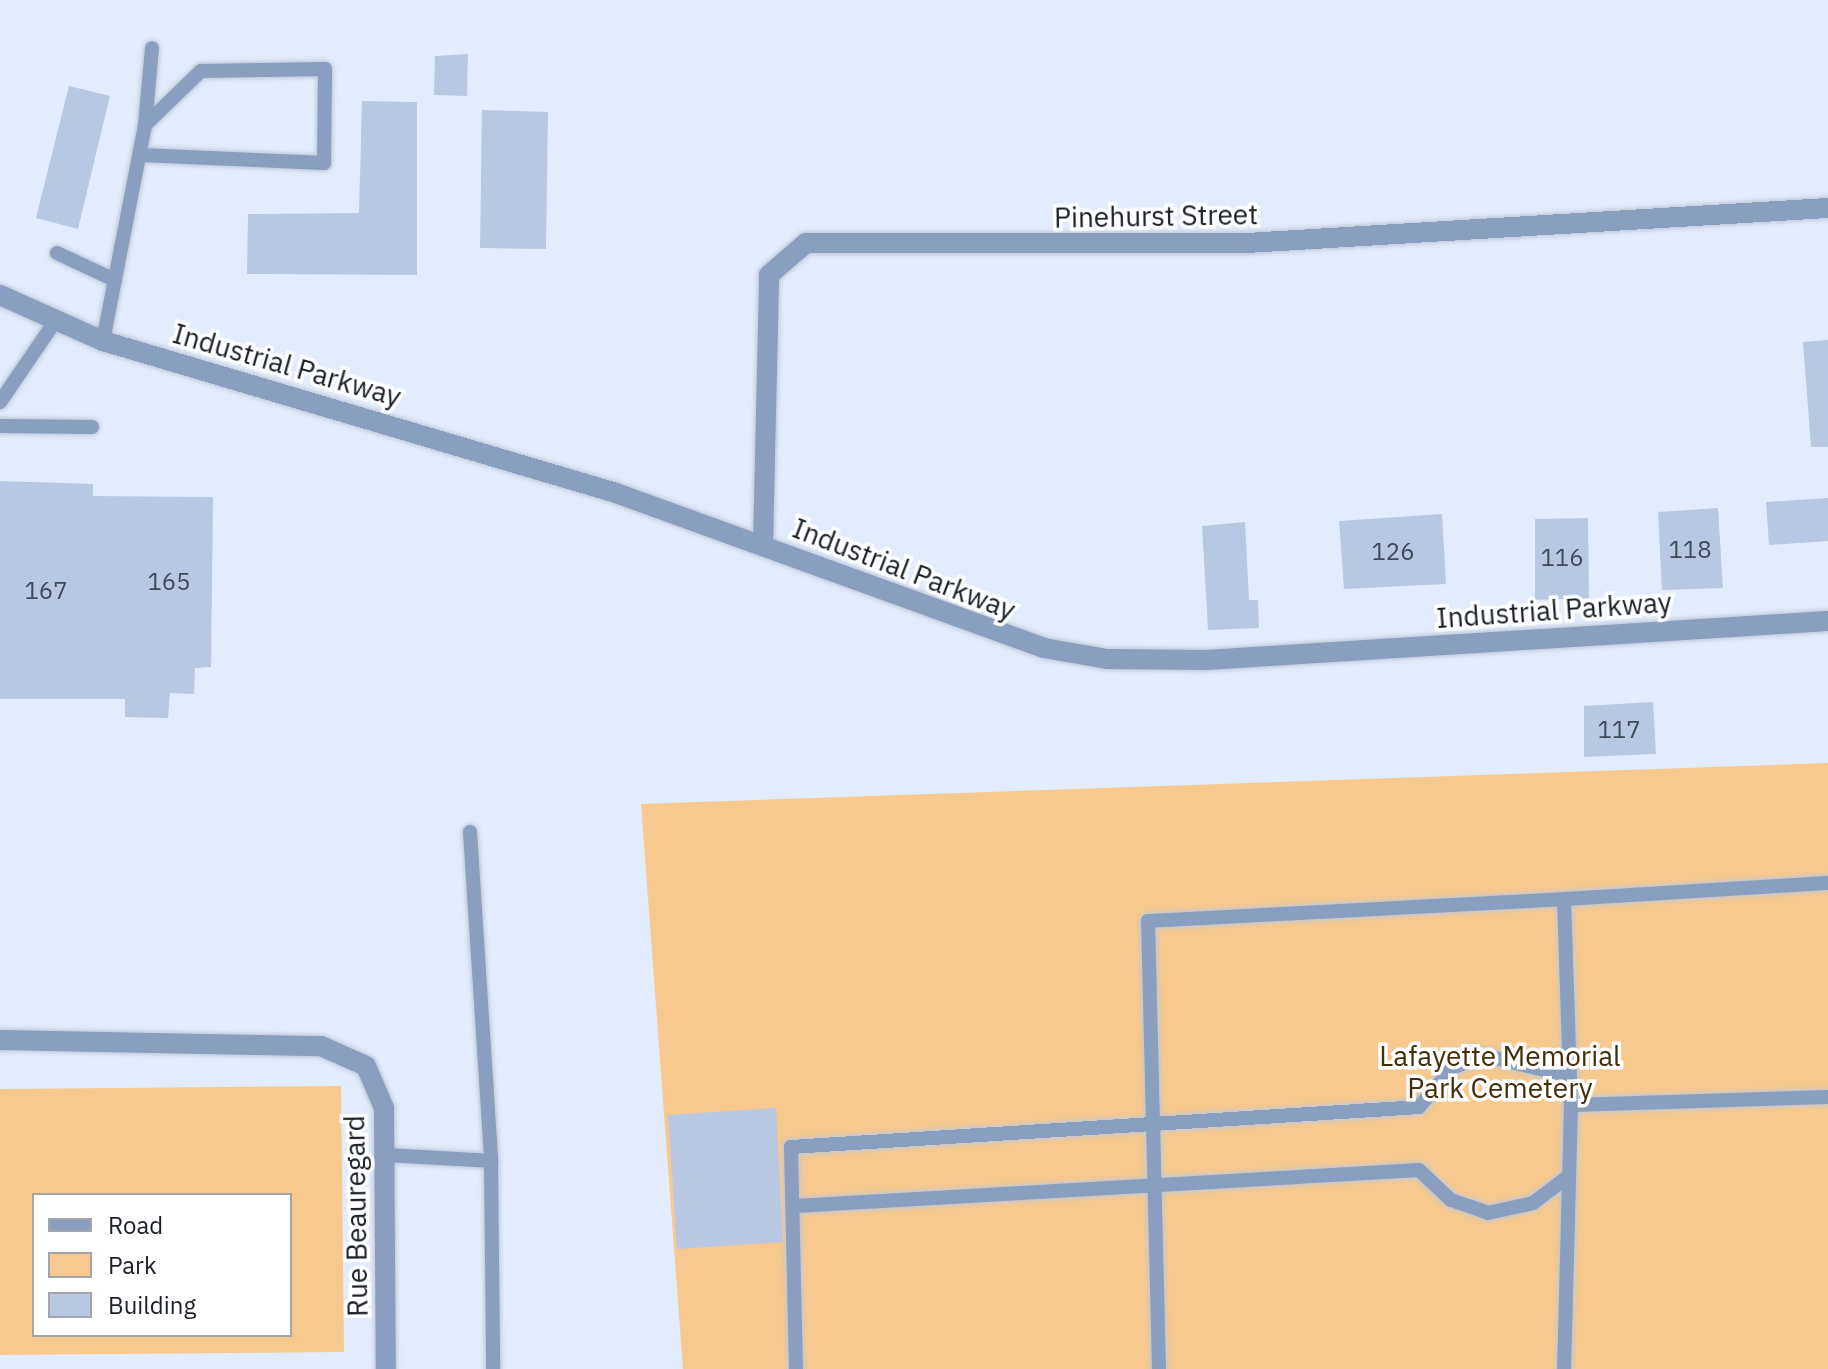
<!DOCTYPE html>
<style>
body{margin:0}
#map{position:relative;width:1828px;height:1369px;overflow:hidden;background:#e3ecfc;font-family:"IBM Plex Sans",sans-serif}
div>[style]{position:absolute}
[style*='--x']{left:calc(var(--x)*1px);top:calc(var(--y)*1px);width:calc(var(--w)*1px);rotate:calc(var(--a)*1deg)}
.green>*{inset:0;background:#f7c98e}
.building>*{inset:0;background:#b9c8e2}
.roads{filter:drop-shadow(0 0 2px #bfc7d6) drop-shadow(0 0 2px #bfc7d6)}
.lane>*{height:14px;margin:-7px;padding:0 7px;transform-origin:7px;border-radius:7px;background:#8a9ec0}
.street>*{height:20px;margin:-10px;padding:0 10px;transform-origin:10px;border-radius:10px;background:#8a9ec0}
span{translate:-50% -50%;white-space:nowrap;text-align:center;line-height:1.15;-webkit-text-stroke:7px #fff;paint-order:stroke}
.number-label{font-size:24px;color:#424956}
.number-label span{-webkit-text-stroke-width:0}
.street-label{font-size:28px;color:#1a1f28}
.park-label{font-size:28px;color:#462d09}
.legend{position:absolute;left:32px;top:1193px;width:260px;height:144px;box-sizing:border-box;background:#fff;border:2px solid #a3a5a9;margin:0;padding:10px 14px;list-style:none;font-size:24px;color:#1a1f28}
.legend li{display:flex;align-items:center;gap:16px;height:40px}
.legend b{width:40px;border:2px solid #a3a5a9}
</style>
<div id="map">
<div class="green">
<i style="clip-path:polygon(1828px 763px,1828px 1369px,683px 1369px,641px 804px)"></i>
<i style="clip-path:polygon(evenodd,341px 1086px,344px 1352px,0 1355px,0 1089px,341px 1086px,290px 1195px,290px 1335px,34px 1335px,34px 1195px,290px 1195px)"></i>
</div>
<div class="building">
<i style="clip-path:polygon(468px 54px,467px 96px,434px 95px,435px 56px)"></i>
<i style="clip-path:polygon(69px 86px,110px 96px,78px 229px,36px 218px)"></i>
<i style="clip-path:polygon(362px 101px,417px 102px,417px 275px,247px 274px,248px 214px,359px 213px)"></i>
<i style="clip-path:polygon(482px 110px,548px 112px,546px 249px,480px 248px)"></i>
<i style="clip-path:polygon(1828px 340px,1828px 447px,1811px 447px,1803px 342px)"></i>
<i style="clip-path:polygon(0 481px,93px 484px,93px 496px,213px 497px,211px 667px,195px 668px,194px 694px,170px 693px,168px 718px,125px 717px,125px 699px,0 699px)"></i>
<i style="clip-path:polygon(1828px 498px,1828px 541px,1769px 545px,1766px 502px)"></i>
<i style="clip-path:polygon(1718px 508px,1723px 588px,1662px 590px,1658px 512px)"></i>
<i style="clip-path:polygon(1442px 514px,1446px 584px,1344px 589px,1339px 521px)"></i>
<i style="clip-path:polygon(1588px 518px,1589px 598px,1535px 600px,1535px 519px)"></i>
<i style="clip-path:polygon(1245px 522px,1249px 600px,1258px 600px,1259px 628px,1208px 630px,1202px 526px)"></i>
<i style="clip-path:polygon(1653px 702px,1656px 754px,1584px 757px,1584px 706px)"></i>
<i style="clip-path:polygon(776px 1108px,783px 1242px,677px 1249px,668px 1115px)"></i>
</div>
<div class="roads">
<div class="lane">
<i style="--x:145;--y:125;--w:77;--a:-84.8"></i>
<i style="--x:57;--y:253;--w:64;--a:25"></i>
<i style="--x:103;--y:341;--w:220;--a:-79"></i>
<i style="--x:145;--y:125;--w:78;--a:-44"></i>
<i style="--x:201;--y:71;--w:124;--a:-0.9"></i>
<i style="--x:325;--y:69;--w:94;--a:90.6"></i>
<i style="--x:324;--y:163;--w:183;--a:-177.5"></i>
<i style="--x:0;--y:402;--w:96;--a:-55.6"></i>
<i style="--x:0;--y:426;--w:92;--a:0.6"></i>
<i style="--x:470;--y:832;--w:330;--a:86.3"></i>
<i style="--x:1564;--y:899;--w:264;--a:-3.5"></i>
<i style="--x:1571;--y:1105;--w:257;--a:-1.8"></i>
<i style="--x:384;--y:1155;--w:107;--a:3.2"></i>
<i style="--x:491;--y:1161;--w:208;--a:89.4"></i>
<i style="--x:795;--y:1206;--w:625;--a:-3.3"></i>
<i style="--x:1419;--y:1170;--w:44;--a:43.2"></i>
<i style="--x:1451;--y:1200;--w:39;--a:19"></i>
<i style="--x:1488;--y:1213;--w:46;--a:-12.5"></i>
<i style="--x:1533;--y:1203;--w:40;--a:-37"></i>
<i style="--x:796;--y:1369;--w:222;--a:-91.3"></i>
<i style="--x:791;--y:1147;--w:629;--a:-3.64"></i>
<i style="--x:1419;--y:1107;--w:52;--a:-49.6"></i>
<i style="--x:1453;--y:1067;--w:35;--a:-18"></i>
<i style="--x:1486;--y:1056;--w:86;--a:13.4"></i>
<i style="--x:1159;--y:1369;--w:448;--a:-91.4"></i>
<i style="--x:1148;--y:921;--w:417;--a:-3"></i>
<i style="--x:1564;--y:899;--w:206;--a:88.1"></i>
<i style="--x:1571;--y:1105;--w:264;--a:91.5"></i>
</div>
<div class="street">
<i style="--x:0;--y:295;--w:113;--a:24.1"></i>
<i style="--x:103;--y:341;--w:535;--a:16.5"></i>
<i style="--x:616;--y:493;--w:455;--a:19.9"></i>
<i style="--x:1044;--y:648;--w:64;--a:9.9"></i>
<i style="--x:1107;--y:659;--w:99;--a:0.6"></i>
<i style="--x:1206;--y:660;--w:623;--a:-3.59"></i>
<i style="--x:763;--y:546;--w:271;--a:-88.7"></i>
<i style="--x:769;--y:275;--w:49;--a:-40.9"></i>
<i style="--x:806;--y:243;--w:441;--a:0"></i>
<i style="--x:1247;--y:243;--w:582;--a:-3.45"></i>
<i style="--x:0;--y:1040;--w:321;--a:1.1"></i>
<i style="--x:321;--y:1046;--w:49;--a:24"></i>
<i style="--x:366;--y:1066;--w:46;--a:66.8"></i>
<i style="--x:384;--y:1108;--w:261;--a:89.6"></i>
</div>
</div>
<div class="number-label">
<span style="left:1690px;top:550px">118</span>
<span style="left:1393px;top:552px">126</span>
<span style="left:1562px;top:558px">116</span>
<span style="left:169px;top:582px">165</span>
<span style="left:46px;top:591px">167</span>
<span style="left:1619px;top:730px">117</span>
</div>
<div class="street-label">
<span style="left:1156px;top:216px;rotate:-1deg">Pinehurst Street</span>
<span style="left:287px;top:365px;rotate:16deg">Industrial Parkway</span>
<span style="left:904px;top:569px;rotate:21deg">Industrial Parkway</span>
<span style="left:1554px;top:610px;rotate:-4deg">Industrial Parkway</span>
<span style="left:356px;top:1216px;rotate:-91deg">Rue Beauregard</span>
</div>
<div class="park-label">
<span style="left:1500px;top:1072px">Lafayette Memorial<br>Park Cemetery</span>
</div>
<ul class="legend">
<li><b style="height:10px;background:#8a9ec0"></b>Road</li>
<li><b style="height:22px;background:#f7c98e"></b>Park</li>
<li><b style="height:22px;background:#b9c8e2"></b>Building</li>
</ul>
</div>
